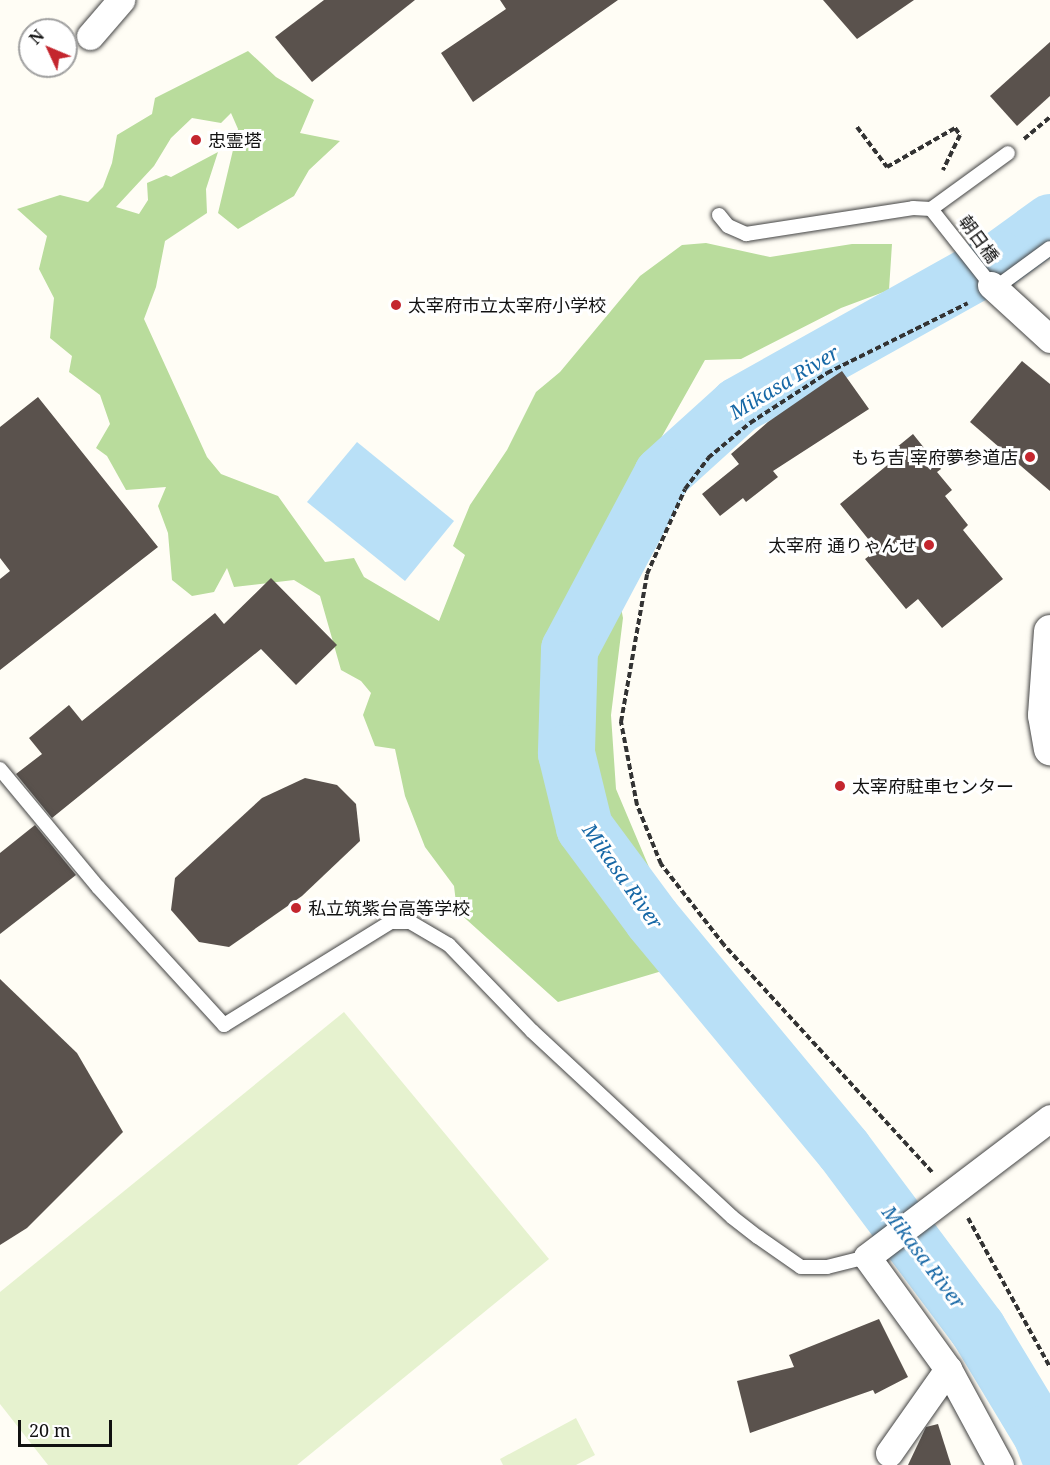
<!DOCTYPE html>
<meta charset="utf-8">
<style>
body{margin:0}
#map{position:relative;width:1050px;height:1465px;overflow:hidden;background:#fffdf5;font-family:"Noto Serif","Noto Sans JP",serif}
div>[style]{position:absolute}
[style*='--x']{left:calc(var(--x)*1px);top:calc(var(--y)*1px);width:calc(var(--w)*1px);rotate:calc(var(--a)*1deg)}
.forest>*{inset:0;background:#b9dc9c}
.pitch>*{inset:0;background:#e6f2cf}
.water>*{inset:0;background:#b9e0f7}
.river>*{height:57px;margin:-28.5px;padding:0 28.5px;transform-origin:28.5px;border-radius:28.5px;background:#b9e0f7}
.building>*{inset:0;background:#5a524d}
.path>*{height:4px;margin-top:-2px;transform-origin:0;background:repeating-linear-gradient(90deg,#333 0 6px,transparent 0 9px)}
.roads{filter:drop-shadow(0 0 2px #444) drop-shadow(0 0 2px #444)}
.service>*{height:14px;margin:-7px;padding:0 7px;transform-origin:7px;border-radius:7px;background:#fff}
.minor>*{height:27px;margin:-13.5px;padding:0 13.5px;transform-origin:13.5px;border-radius:13.5px;background:#fff}
.tertiary>*{height:33px;margin:-16.5px;padding:0 16.5px;transform-origin:16.5px;border-radius:16.5px;background:#fff}
.dots>*{width:16px;height:16px;translate:-50% -50%;box-sizing:border-box;border:3px solid #fff;border-radius:50%}
span{translate:-50% -50%;white-space:nowrap;text-align:center;line-height:1.15;-webkit-text-stroke:6px #fff;paint-order:stroke}
.poi-label{font-size:18px;color:#111}
.left{translate:0 -50%;text-align:left}
.right{translate:-100% -50%;text-align:right}
.street-label{font-size:18px;color:#111}
.water-label{font-size:20px;color:#1768a6;font-style:italic}
.north{position:absolute;left:18px;top:18px;width:60px;height:60px;box-sizing:border-box;background:#fff;border:2px solid #a0a0a0;border-radius:50%;rotate:314deg;font-size:16px;font-weight:700;line-height:24px;text-align:center;color:#111}
.north::after{content:'';display:block;margin:auto;width:21px;height:27px;background:#c4262e;clip-path:polygon(50% 0,100% 100%,50% 72%,0 100%)}
.scale{position:absolute;left:18px;top:1420px;width:94px;height:27px;box-sizing:border-box;border:3px solid #111;border-top:0;padding-left:8px;font-size:18px;line-height:21px;white-space:nowrap;color:#111;-webkit-text-stroke:4px #fff;paint-order:stroke}
</style>
<div id="map">
<div class="forest">
<i style="clip-path:polygon(248px 51px,276px 77px,314px 100px,300px 133px,340px 141px,309px 170px,294px 196px,238px 229px,218px 213px,238px 129px,231px 113px,221px 123px,192px 118px,171px 138px,154px 166px,116px 207px,139px 214px,148px 200px,147px 183px,166px 175px,171px 177px,218px 152px,206px 189px,207px 213px,165px 241px,156px 287px,144px 319px,207px 457px,221px 474px,278px 496px,325px 562px,354px 558px,364px 577px,439px 621px,465px 555px,453px 546px,470px 505px,507px 450px,536px 392px,560px 372px,640px 276px,682px 245px,706px 243px,770px 257px,852px 244px,892px 244px,889px 290px,841px 308px,741px 359px,705px 360px,607px 534px,623px 618px,611px 715px,616px 789px,654px 879px,767px 1015px,759px 1029px,662px 971px,558px 1002px,457px 911px,454px 886px,425px 847px,405px 796px,395px 749px,375px 746px,363px 715px,371px 693px,361px 681px,341px 670px,320px 596px,294px 580px,234px 587px,227px 568px,214px 592px,192px 596px,172px 580px,168px 533px,158px 506px,166px 487px,126px 490px,107px 456px,96px 448px,110px 424px,100px 395px,69px 372px,72px 356px,50px 338px,54px 298px,39px 269px,47px 236px,17px 209px,60px 195px,88px 202px,103px 187px,112px 163px,117px 135px,152px 114px,155px 98px)"></i>
</div>
<div class="pitch">
<i style="clip-path:polygon(344px 1012px,549px 1259px,297px 1465px,48px 1465px,0 1404px,0 1292px)"></i>
<i style="clip-path:polygon(576px 1418px,595px 1455px,576px 1465px,503px 1465px,500px 1459px)"></i>
</div>
<div class="water">
<i style="clip-path:polygon(357px 442px,454px 521px,405px 581px,307px 502px)"></i>
</div>
<div class="river">
<i style="--x:1050;--y:222;--w:63;--a:144"></i>
<i style="--x:999;--y:259;--w:299;--a:150.8"></i>
<i style="--x:738;--y:405;--w:103;--a:137.8"></i>
<i style="--x:662;--y:474;--w:198;--a:118"></i>
<i style="--x:569;--y:649;--w:104;--a:91.7"></i>
<i style="--x:566;--y:753;--w:76;--a:76.3"></i>
<i style="--x:584;--y:827;--w:114;--a:53.5"></i>
<i style="--x:652;--y:919;--w:299;--a:50.3"></i>
<i style="--x:843;--y:1149;--w:224;--a:53.2"></i>
<i style="--x:977;--y:1328;--w:124;--a:58.9"></i>
<i style="--x:1041;--y:1434;--w:26;--a:69"></i>
</div>
<div class="building">
<i style="clip-path:polygon(324px 0,415px 0,312px 82px,275px 37px)"></i>
<i style="clip-path:polygon(500px 0,618px 0,473px 102px,441px 53px,506px 9px)"></i>
<i style="clip-path:polygon(823px 0,914px 0,857px 39px)"></i>
<i style="clip-path:polygon(1050px 42px,1050px 96px,1017px 126px,990px 96px)"></i>
<i style="clip-path:polygon(1022px 361px,1050px 384px,1050px 491px,970px 422px)"></i>
<i style="clip-path:polygon(842px 371px,869px 409px,773px 471px,778px 477px,746px 502px,743px 498px,720px 516px,702px 494px,739px 464px,731px 454px,768px 422px)"></i>
<i style="clip-path:polygon(38px 397px,158px 547px,0 670px,0 579px,10px 571px,0 558px,0 427px)"></i>
<i style="clip-path:polygon(913px 434px,941px 469px,937px 472px,952px 490px,945px 496px,968px 525px,963px 530px,1003px 579px,942px 628px,918px 599px,906px 609px,865px 559px,877px 550px,840px 504px,896px 458px,891px 452px)"></i>
<i style="clip-path:polygon(271px 578px,337px 645px,296px 685px,261px 649px,52px 818px,16px 774px,42px 754px,29px 738px,69px 705px,82px 721px,215px 613px,224px 624px)"></i>
<i style="clip-path:polygon(305px 778px,337px 785px,356px 804px,360px 841px,302px 896px,229px 947px,199px 942px,171px 910px,175px 878px,262px 798px)"></i>
<i style="clip-path:polygon(35px 825px,76px 875px,0 934px,0 853px)"></i>
<i style="clip-path:polygon(0 979px,77px 1053px,123px 1132px,27px 1228px,0 1245px)"></i>
<i style="clip-path:polygon(879px 1319px,908px 1377px,875px 1394px,873px 1390px,750px 1433px,737px 1381px,794px 1367px,789px 1355px)"></i>
<i style="clip-path:polygon(938px 1424px,951px 1465px,908px 1465px,926px 1427px)"></i>
</div>
<div class="path">
<i style="--x:857;--y:127;--w:50;--a:53.1"></i>
<i style="--x:887;--y:167;--w:78;--a:-29.8"></i>
<i style="--x:955;--y:128;--w:9;--a:54"></i>
<i style="--x:960;--y:135;--w:39;--a:116"></i>
<i style="--x:1024;--y:139;--w:34;--a:-40"></i>
<i style="--x:932;--y:1172;--w:308;--a:-132.5"></i>
<i style="--x:724;--y:945;--w:103;--a:-127.9"></i>
<i style="--x:661;--y:864;--w:64;--a:-112.1"></i>
<i style="--x:637;--y:805;--w:85;--a:-100.9"></i>
<i style="--x:621;--y:722;--w:150;--a:-80"></i>
<i style="--x:647;--y:574;--w:93;--a:-65.9"></i>
<i style="--x:685;--y:489;--w:39;--a:-53"></i>
<i style="--x:708;--y:458;--w:55;--a:-39.8"></i>
<i style="--x:750;--y:423;--w:92;--a:-33"></i>
<i style="--x:827;--y:373;--w:157;--a:-26.4"></i>
<i style="--x:968;--y:1218;--w:170;--a:61.2"></i>
</div>
<div class="roads">
<div class="service">
<i style="--x:931;--y:209;--w:95;--a:-36"></i>
<i style="--x:719;--y:215;--w:14;--a:51"></i>
<i style="--x:728;--y:226;--w:20;--a:24"></i>
<i style="--x:746;--y:234;--w:169;--a:-8.8"></i>
<i style="--x:913;--y:208;--w:18;--a:3"></i>
<i style="--x:931;--y:209;--w:97;--a:51.7"></i>
<i style="--x:994;--y:289;--w:69;--a:-36.2"></i>
<i style="--x:0;--y:769;--w:153;--a:50.3"></i>
<i style="--x:98;--y:887;--w:187;--a:47.6"></i>
<i style="--x:224;--y:1025;--w:196;--a:-31.7"></i>
<i style="--x:391;--y:922;--w:19;--a:0"></i>
<i style="--x:410;--y:922;--w:45;--a:30.5"></i>
<i style="--x:449;--y:945;--w:120;--a:46"></i>
<i style="--x:532;--y:1031;--w:273;--a:42.9"></i>
<i style="--x:732;--y:1217;--w:33;--a:38"></i>
<i style="--x:758;--y:1237;--w:52;--a:34.9"></i>
<i style="--x:801;--y:1267;--w:26;--a:0"></i>
<i style="--x:827;--y:1267;--w:41;--a:-14"></i>
</div>
<div class="minor">
<i style="--x:90;--y:36;--w:48;--a:-49.3"></i>
<i style="--x:991;--y:285;--w:80;--a:42.5"></i>
<i style="--x:889;--y:1453;--w:103;--a:-54.9"></i>
<i style="--x:1000;--y:1465;--w:109;--a:-118.4"></i>
<i style="--x:948;--y:1369;--w:138;--a:-125.9"></i>
<i style="--x:867;--y:1257;--w:230;--a:-37.2"></i>
</div>
<div class="tertiary">
<i style="--x:1050;--y:631;--w:84;--a:94.1"></i>
<i style="--x:1044;--y:715;--w:34;--a:80"></i>
</div>
</div>
<div class="dots">
<i style="left:196px;top:140px;background:#c4262e"></i>
<i style="left:396px;top:305px;background:#c4262e"></i>
<i style="left:1030px;top:457px;background:#c4262e"></i>
<i style="left:929px;top:545px;background:#c4262e"></i>
<i style="left:840px;top:786px;background:#c4262e"></i>
<i style="left:296px;top:908px;background:#c4262e"></i>
</div>
<div class="poi-label">
<span class="left" style="left:208px;top:140px">忠霊塔</span>
<span class="left" style="left:408px;top:305px">太宰府市立太宰府小学校</span>
<span class="right" style="left:1018px;top:457px">もち吉 宰府夢参道店</span>
<span class="right" style="left:917px;top:545px">太宰府 通りゃんせ</span>
<span class="left" style="left:852px;top:786px">太宰府駐車センター</span>
<span class="left" style="left:308px;top:908px">私立筑紫台高等学校</span>
</div>
<div class="street-label">
<span style="left:979px;top:239px;rotate:54deg">朝日橋</span>
</div>
<div class="water-label">
<span style="left:784px;top:382px;rotate:-31deg">Mikasa River</span>
<span style="left:623px;top:876px;rotate:55deg">Mikasa River</span>
<span style="left:924px;top:1257px;rotate:53deg">Mikasa River</span>
</div>
<div class="north">N</div>
<div class="scale">20 m</div>
</div>
